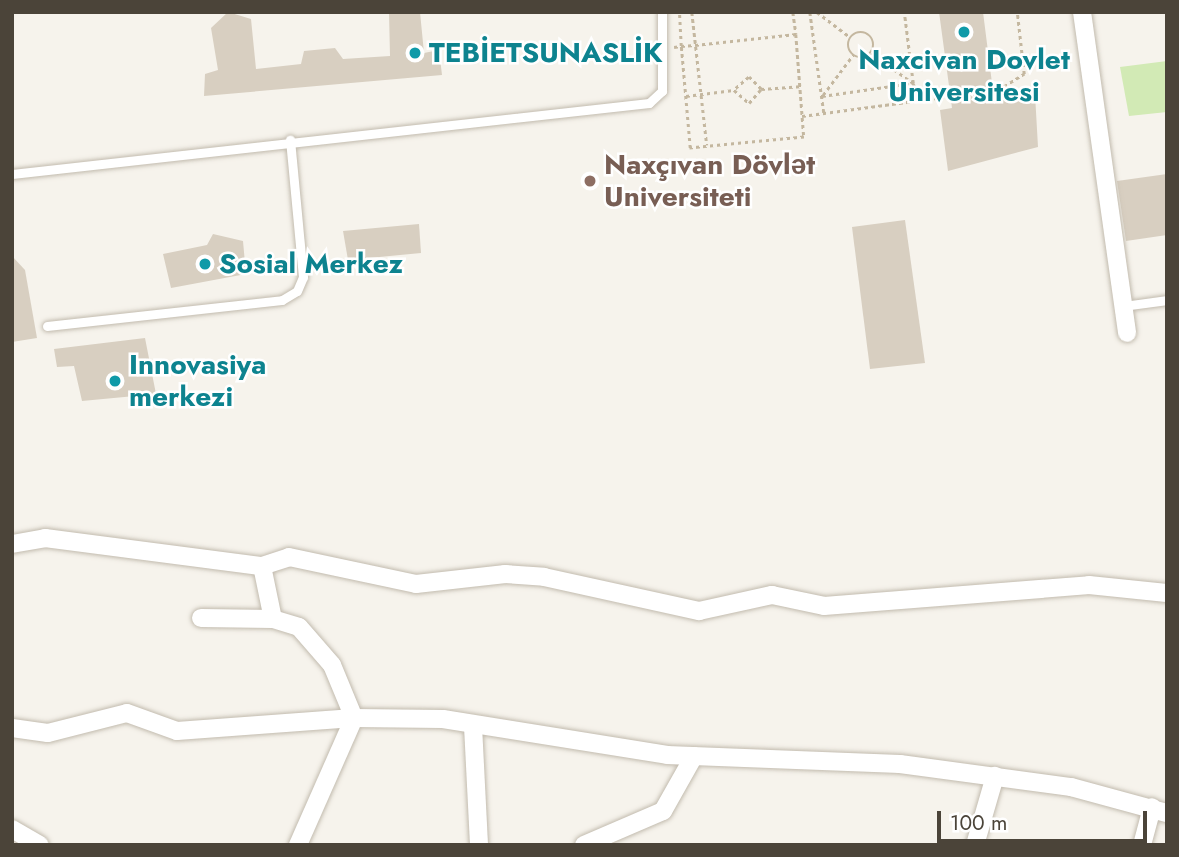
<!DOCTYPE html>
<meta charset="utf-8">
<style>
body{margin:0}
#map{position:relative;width:1179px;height:857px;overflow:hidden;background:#f6f3ec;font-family:Jost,sans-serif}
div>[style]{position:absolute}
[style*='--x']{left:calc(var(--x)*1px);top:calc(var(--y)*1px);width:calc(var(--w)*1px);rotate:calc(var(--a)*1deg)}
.green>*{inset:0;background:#d2eab5}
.building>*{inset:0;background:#d8cfc1}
.path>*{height:2.5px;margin-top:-1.25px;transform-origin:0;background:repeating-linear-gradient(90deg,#c4b79f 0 3.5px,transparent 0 7px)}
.path>.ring{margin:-1.25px;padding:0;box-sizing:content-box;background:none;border:2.5px solid #c4b79f;border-radius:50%}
.roads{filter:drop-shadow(0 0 2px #c2bbae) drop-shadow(0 0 2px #c2bbae)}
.lane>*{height:9px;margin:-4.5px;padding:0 4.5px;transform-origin:4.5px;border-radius:4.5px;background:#fff}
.street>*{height:18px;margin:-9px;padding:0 9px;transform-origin:9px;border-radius:9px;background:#fff}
.dots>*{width:19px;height:19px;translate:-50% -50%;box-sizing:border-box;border:4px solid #fff;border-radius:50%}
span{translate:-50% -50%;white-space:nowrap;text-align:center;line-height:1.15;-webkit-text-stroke:5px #fff;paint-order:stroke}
.culture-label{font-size:28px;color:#0d838f;font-weight:700}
.left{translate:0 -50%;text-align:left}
.education-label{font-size:28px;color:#785e54;font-weight:700}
.frame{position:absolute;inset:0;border:14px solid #4b4439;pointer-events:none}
.scale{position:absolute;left:937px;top:811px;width:210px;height:32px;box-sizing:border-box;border:4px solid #4b4439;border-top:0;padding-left:9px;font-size:21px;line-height:24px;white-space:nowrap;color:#4b4439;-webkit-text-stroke:5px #fff;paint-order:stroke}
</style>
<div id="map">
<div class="green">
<i style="clip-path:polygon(1167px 61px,1167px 112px,1129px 116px,1120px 67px)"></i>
</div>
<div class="building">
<i style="clip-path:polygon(228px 12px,251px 19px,256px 69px,301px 64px,304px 51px,335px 48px,343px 59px,390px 56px,389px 12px,420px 12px,424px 53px,439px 50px,442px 75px,204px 96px,205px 74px,218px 70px,211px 28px)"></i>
<i style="clip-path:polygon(939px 12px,983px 12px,994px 99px,1035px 94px,1038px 147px,948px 171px,940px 110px,952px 108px)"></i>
<i style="clip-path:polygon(1167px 174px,1167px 235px,1126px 241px,1117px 181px)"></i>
<i style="clip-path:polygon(905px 220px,925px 363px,870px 369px,852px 227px)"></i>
<i style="clip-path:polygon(419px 224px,421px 253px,348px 260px,343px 231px)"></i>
<i style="clip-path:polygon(213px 234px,243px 241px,246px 274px,171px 288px,163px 254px,207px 245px)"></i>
<i style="clip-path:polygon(12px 256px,25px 270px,37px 338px,12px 342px)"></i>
<i style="clip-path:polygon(145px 338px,156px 394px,82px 401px,74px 366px,57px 367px,54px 349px)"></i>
</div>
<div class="path">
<i style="--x:692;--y:12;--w:134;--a:83.6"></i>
<i style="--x:793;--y:12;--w:22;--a:82"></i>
<i style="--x:810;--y:12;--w:102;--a:82.1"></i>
<i style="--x:817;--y:12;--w:41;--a:37.1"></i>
<i class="ring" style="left:848px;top:32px;width:23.5px;height:23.5px"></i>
<i style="--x:674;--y:47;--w:7;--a:-8"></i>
<i style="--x:681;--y:46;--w:14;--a:-4"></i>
<i style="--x:695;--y:45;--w:102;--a:-6.2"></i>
<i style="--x:796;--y:34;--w:103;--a:85.6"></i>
<i style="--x:804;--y:137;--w:115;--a:174.5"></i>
<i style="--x:690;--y:148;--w:102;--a:-95"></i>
<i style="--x:681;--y:46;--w:34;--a:-93"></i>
<i style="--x:871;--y:53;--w:52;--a:35.5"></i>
<i style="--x:913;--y:83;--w:19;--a:62"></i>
<i style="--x:761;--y:89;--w:39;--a:-4"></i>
<i style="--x:823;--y:95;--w:50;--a:-53.1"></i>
<i style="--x:686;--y:96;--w:48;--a:-7.1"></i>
<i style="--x:734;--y:90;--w:20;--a:41"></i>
<i style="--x:749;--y:103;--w:18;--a:-49"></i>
<i style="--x:761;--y:89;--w:17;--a:-135"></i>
<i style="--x:749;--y:77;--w:20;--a:139"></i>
<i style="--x:822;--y:96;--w:92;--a:-8.1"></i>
<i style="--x:913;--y:83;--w:72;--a:-97.2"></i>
<i style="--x:802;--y:116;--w:198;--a:-7.6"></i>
<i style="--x:998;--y:90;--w:31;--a:-32"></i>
<i style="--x:1024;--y:74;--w:62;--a:-96.4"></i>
</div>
<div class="roads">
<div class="lane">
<i style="--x:12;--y:174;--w:641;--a:-6.36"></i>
<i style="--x:649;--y:103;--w:18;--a:-43"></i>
<i style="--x:662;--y:91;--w:79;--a:-90"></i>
<i style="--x:1123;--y:306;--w:44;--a:-7.8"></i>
<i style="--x:47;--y:326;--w:236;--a:-6.3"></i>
<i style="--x:282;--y:300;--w:17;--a:-31"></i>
<i style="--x:297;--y:291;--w:15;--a:-67"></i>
<i style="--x:303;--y:277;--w:138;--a:-95.4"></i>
</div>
<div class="street">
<i style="--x:1082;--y:12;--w:324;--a:82"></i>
<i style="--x:12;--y:544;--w:34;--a:-10"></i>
<i style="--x:45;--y:538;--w:219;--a:7.4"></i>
<i style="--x:262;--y:566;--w:28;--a:-18"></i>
<i style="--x:289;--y:557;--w:130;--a:12"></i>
<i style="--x:416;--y:584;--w:90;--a:-6.4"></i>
<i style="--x:505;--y:574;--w:39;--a:4"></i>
<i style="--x:544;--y:577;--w:159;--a:12.4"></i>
<i style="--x:699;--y:611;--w:75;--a:-12.4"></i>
<i style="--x:772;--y:595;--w:53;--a:11.9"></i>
<i style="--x:824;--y:606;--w:266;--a:-4.5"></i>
<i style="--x:1089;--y:585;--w:78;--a:5.9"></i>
<i style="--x:262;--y:566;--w:54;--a:78.3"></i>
<i style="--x:201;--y:618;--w:72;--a:0.8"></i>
<i style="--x:273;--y:619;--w:27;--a:17"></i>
<i style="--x:299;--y:627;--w:50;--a:49"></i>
<i style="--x:332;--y:665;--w:57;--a:67.5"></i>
<i style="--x:354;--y:718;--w:139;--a:113.8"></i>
<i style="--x:473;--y:726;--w:119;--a:87.1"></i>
<i style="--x:12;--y:728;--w:36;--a:8"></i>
<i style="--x:48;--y:733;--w:81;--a:-14.2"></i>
<i style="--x:127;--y:713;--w:53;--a:19.8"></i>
<i style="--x:177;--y:731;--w:177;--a:-4.2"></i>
<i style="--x:354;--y:718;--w:89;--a:0.6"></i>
<i style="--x:443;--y:719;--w:227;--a:9.1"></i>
<i style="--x:667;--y:755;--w:233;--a:2.2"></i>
<i style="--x:900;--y:764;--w:173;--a:7.7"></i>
<i style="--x:1071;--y:787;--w:99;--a:15.2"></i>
<i style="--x:12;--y:829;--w:32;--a:30"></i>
<i style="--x:584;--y:845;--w:86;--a:-23.3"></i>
<i style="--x:663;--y:811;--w:63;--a:-60.6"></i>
<i style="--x:975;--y:845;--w:72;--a:-73.8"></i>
<i style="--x:1142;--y:845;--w:39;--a:-75"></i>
</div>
</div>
<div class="dots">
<i style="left:964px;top:32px;background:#0f9aa8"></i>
<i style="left:415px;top:53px;background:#0f9aa8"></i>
<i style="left:590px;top:181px;background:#8d6e63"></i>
<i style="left:205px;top:264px;background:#0f9aa8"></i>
<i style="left:115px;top:381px;background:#0f9aa8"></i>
</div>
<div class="culture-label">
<span class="left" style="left:429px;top:53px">TEBİETSUNASLİK</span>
<span style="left:964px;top:76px">Naxcivan Dovlet<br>Universitesi</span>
<span class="left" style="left:219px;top:264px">Sosial Merkez</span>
<span class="left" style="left:129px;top:381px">Innovasiya<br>merkezi</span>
</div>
<div class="education-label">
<span class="left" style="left:604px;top:181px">Naxçıvan Dövlət<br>Universiteti</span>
</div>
<div class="frame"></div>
<div class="scale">100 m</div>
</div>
